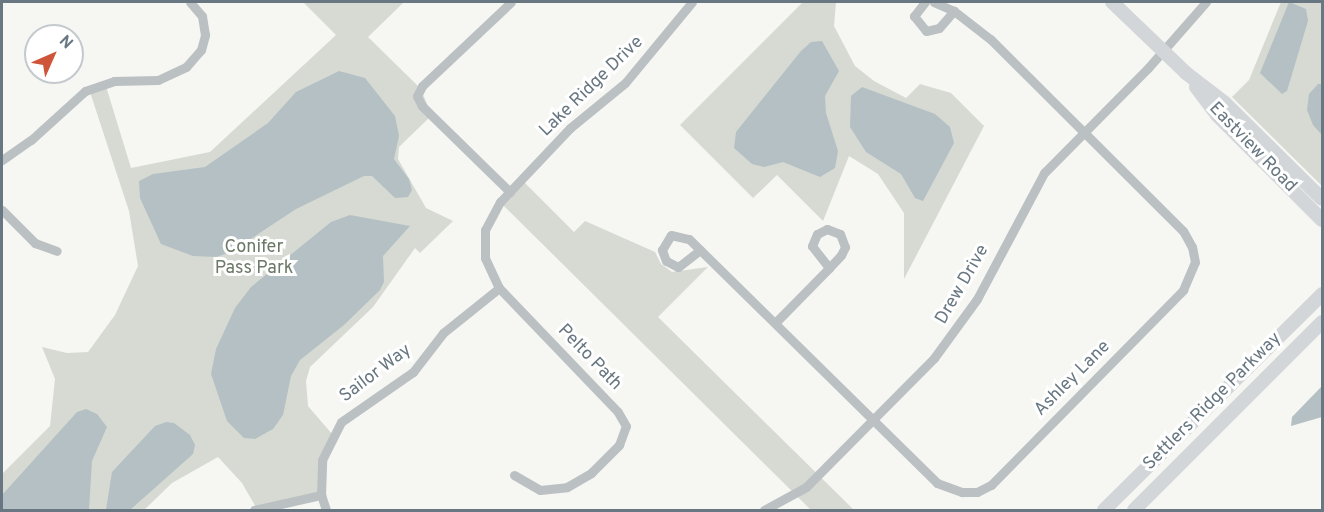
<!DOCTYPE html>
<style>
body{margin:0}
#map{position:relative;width:1324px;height:512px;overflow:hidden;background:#f6f6f3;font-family:Overpass,sans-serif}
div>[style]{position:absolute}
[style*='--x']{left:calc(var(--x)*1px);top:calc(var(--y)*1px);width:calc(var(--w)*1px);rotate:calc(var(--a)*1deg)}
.green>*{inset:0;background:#d6dad3}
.water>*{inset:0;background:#b4c0c3}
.street>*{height:9px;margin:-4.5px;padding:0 4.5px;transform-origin:4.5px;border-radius:4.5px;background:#bbc0c3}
.secondary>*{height:14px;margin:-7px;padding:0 7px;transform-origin:7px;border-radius:7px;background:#d2d6d9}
span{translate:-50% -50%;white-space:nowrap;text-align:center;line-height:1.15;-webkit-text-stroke:6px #fff;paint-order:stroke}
.street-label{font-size:18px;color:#687781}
.park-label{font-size:18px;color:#6b7966}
.frame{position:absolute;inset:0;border:3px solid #687781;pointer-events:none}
.north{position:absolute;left:24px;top:24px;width:60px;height:60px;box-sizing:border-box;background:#fff;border:2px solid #c3c9cd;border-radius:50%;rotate:45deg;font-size:16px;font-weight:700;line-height:24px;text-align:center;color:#687781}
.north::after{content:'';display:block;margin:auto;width:21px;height:27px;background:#cf553a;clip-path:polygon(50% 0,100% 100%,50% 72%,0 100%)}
</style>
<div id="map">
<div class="green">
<i style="clip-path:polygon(303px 2px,404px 2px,368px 37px,420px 88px,432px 115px,399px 147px,398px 159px,426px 208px,453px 221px,420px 253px,415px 248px,373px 307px,310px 367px,306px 381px,308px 406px,332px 434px,326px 446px,321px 495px,257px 509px,242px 483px,218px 457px,172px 483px,144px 510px,2px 510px,2px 474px,50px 426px,55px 379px,42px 347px,67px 353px,88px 352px,115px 315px,138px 266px,129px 211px,89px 89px,105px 83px,131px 168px,210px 152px,336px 35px)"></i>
<i style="clip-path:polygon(803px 2px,836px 2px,834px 26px,855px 66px,874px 81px,906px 98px,920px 84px,951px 93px,984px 126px,904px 279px,904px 213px,878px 174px,849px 156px,823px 221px,777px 175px,753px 198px,680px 125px)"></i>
<i style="clip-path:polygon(1281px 2px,1322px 2px,1322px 186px,1232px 97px,1249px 80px)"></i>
<i style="clip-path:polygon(522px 180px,574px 232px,585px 221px,655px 252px,661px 264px,672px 272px,708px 267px,658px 317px,854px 510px,811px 510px,500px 202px)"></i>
</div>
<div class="water">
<i style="clip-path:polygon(1289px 2px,1306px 9px,1308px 21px,1287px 91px,1282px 94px,1260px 73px)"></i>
<i style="clip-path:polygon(822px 41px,839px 71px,825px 96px,826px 113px,838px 151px,835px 168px,820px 177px,783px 162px,764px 167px,752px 164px,734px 148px,736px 132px,801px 51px,811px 42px)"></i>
<i style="clip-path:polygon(339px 71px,365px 78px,395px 116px,399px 136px,394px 159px,409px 179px,412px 190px,408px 197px,395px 198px,372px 176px,364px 176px,296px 209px,231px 252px,216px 257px,193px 256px,161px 244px,140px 198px,139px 181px,153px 174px,205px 167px,268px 123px,296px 92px)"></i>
<i style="clip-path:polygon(1318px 84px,1322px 84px,1322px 135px,1313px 125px,1307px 110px,1309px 94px)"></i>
<i style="clip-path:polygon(862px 87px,935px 114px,950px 127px,954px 143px,923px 201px,915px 198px,901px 174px,866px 152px,850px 127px,851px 96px)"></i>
<i style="clip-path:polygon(350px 215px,410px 226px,383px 256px,384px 282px,380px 290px,344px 325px,300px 360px,291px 376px,283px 415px,273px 429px,255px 439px,244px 438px,227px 421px,211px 374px,216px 349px,235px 308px,251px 287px,331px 222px)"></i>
<i style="clip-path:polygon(1322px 386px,1322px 417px,1291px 426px,1292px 417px)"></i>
<i style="clip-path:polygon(86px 409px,97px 414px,107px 427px,92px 461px,89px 510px,2px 510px,2px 495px,77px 412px)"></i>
<i style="clip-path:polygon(166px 422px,174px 423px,190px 435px,195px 445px,193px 454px,130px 510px,106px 510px,112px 472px,155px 426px)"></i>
</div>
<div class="street">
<i style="--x:925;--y:2;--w:18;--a:128"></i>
<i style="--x:914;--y:16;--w:19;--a:51"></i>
<i style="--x:926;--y:31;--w:13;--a:-13"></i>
<i style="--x:939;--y:28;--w:23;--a:-49"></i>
<i style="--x:2;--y:160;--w:35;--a:-35"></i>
<i style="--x:31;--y:140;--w:73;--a:-42.2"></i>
<i style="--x:85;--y:91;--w:31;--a:-19"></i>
<i style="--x:114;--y:81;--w:44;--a:-1.3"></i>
<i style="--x:158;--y:80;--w:31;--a:-25"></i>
<i style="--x:186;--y:67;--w:23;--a:-49"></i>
<i style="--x:201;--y:50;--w:16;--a:-75"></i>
<i style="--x:205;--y:35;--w:19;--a:-99"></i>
<i style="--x:202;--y:16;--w:18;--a:-131"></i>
<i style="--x:510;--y:192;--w:123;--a:-135.7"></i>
<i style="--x:422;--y:106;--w:11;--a:-117"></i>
<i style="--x:417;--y:96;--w:11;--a:-63"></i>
<i style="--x:422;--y:86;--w:122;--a:-43.3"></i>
<i style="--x:2;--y:210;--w:47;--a:45"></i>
<i style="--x:35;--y:243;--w:23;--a:20"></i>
<i style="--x:700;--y:250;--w:28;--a:142"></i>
<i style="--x:678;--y:267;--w:13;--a:-153"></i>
<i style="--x:666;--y:261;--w:12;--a:-110"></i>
<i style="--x:662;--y:250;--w:17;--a:-59"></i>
<i style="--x:671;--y:235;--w:18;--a:13"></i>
<i style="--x:689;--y:239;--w:348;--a:44.5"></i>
<i style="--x:937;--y:483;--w:27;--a:20"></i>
<i style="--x:962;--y:492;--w:15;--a:0"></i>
<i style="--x:977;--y:492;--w:16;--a:-27"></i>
<i style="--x:991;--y:485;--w:274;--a:-45.4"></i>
<i style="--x:1183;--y:290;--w:30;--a:-67"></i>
<i style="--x:1195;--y:262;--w:15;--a:-101"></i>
<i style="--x:1192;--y:247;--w:18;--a:-119"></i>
<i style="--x:1183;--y:231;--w:272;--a:-135.1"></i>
<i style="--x:990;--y:39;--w:46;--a:-142.1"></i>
<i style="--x:954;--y:11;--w:22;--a:-156"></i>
<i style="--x:775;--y:323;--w:77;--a:-45.5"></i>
<i style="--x:829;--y:268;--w:18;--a:-47"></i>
<i style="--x:841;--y:255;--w:9;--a:-63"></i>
<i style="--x:845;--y:247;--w:14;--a:-111"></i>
<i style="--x:840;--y:234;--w:14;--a:-159"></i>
<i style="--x:827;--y:229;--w:11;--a:153"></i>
<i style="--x:817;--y:234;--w:13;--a:113"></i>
<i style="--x:812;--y:246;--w:28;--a:52"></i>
<i style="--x:514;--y:475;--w:30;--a:30"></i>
<i style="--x:540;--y:490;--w:27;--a:-6"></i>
<i style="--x:567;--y:487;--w:28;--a:-30"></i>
<i style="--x:591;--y:473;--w:40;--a:-45"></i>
<i style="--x:619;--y:445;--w:20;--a:-70"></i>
<i style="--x:626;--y:426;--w:16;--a:-120"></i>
<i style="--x:618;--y:412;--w:172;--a:-133.8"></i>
<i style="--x:499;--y:288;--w:33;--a:-115"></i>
<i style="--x:485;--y:258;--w:28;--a:-90"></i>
<i style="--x:485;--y:230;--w:32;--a:-62"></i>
<i style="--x:500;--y:202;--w:102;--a:-46.6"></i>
<i style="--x:570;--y:128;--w:71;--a:-39.3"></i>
<i style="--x:625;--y:83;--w:105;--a:-50.4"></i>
<i style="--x:254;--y:510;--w:69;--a:-12.6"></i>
<i style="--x:326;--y:510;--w:16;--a:-108"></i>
<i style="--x:321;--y:495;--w:35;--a:-88"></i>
<i style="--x:322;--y:460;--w:42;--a:-63.4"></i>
<i style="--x:341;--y:422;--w:88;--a:-34.8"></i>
<i style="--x:413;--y:372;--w:49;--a:-52.4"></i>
<i style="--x:443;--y:333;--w:72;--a:-38.8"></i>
<i style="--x:764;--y:510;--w:48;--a:-28.7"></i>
<i style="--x:806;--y:487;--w:182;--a:-45.2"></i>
<i style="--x:934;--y:358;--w:73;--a:-53.9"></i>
<i style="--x:977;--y:299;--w:143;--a:-62"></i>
<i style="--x:1044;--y:173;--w:148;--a:-45.3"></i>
<i style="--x:1148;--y:68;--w:88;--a:-48.7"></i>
</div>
<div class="secondary">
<i style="--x:1112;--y:2;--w:103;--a:43.8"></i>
<i style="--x:1186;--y:73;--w:49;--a:37.6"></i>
<i style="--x:1225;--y:103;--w:136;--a:44.7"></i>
<i style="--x:1196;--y:87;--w:36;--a:53"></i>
<i style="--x:1218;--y:116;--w:147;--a:45"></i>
<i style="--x:1104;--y:510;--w:307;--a:-44.7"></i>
<i style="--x:1134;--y:510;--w:266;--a:-45"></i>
</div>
<div class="street-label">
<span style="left:592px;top:87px;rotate:-44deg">Lake Ridge Drive</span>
<span style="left:1252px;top:148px;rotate:46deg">Eastview Road</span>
<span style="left:963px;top:285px;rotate:-60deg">Drew Drive</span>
<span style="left:589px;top:358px;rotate:46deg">Pelto Path</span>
<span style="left:376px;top:374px;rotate:-37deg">Sailor Way</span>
<span style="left:1073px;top:379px;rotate:-45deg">Ashley Lane</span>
<span style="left:1213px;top:402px;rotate:-45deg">Settlers Ridge Parkway</span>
</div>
<div class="park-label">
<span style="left:254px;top:259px">Conifer<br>Pass Park</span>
</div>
<div class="frame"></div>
<div class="north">N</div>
</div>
